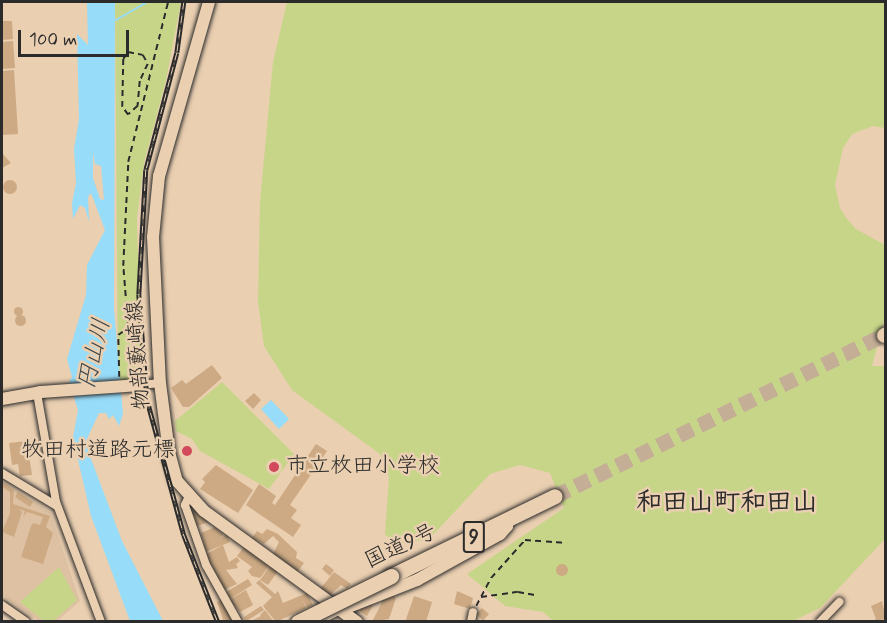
<!DOCTYPE html>
<meta charset="utf-8">
<style>
body{margin:0}
#map{position:relative;width:887px;height:623px;overflow:hidden;background:#eacfb1;font-family:Mynerve,"Klee One",sans-serif}
div>[style]{position:absolute}
[style*='--x']{left:calc(var(--x)*1px);top:calc(var(--y)*1px);width:calc(var(--w)*1px);rotate:calc(var(--a)*1deg)}
.built>*{inset:0;background:#ddc1a2}
.green>*{inset:0;background:#c7d589}
.water>*{inset:0;background:#97dcf9}
.stream>*{height:2px;margin:-1px;padding:0 1px;transform-origin:1px;border-radius:1px;background:#97dcf9}
.building>*{inset:0;background:#cdaa84}
.round{border-radius:50%}
.highway-tunnel>*{height:15px;margin-top:-7.5px;transform-origin:0;background:repeating-linear-gradient(90deg,#c4ae96 0 15px,transparent 0 23px)}
.path>*{height:1.5px;margin-top:-0.75px;transform-origin:0;background:repeating-linear-gradient(90deg,#2b2b2b 0 6px,transparent 0 10.5px)}
.roads{filter:drop-shadow(0 0 2px #2b2b2b) drop-shadow(0 0 2px #2b2b2b)}
.street>*{height:8px;margin:-4px;padding:0 4px;transform-origin:4px;border-radius:4px;background:#eacfb1}
.secondary>*{height:12px;margin:-6px;padding:0 6px;transform-origin:6px;border-radius:6px;background:#eacfb1}
.highway>*{height:15px;margin:-7.5px;padding:0 7.5px;transform-origin:7.5px;border-radius:7.5px;background:#eacfb1}
.rail>*{height:4.5px;margin-top:-2.25px;transform-origin:0;background:repeating-linear-gradient(90deg,#eacfb1 0 7px,#2b2b2b 0 14px);box-sizing:border-box;border-block:2px solid #2b2b2b}
.bridges{filter:drop-shadow(0 0 2px #2b2b2b) drop-shadow(0 0 2px #2b2b2b)}
.highway-bridge>*{height:15px;margin:-7.5px;padding:0 7.5px;transform-origin:7.5px;border-radius:7.5px;background:#eacfb1}
.dots>*{width:16px;height:16px;translate:-50% -50%;box-sizing:border-box;border:3px solid #eacfb1;border-radius:50%}
span{translate:-50% -50%;white-space:nowrap;text-align:center;line-height:1.15;-webkit-text-stroke:5px #eacfb1;paint-order:stroke}
.shield-label span{padding:2px 4px;background:#eacfb1;border:2px solid;border-radius:4px;-webkit-text-stroke-width:0}
.shield-label{font-size:21px;color:#2b2b2b;font-weight:700}
.street-label{font-size:22px;color:#2b2b2b}
.poi-label{font-size:22px;color:#2b2b2b}
.right{translate:-100% -50%;text-align:right}
.left{translate:0 -50%;text-align:left}
.water-label{font-size:24px;color:#3b464a;font-style:italic}
.quarter-label{font-size:26px;color:#2b2b2b;font-weight:700}
.frame{position:absolute;inset:0;border:3px solid #2b2b2b;pointer-events:none}
.scale{position:absolute;left:18px;top:30px;width:111px;height:27px;box-sizing:border-box;border:3px solid #2b2b2b;border-top:0;padding-left:8px;font-size:18px;line-height:21px;white-space:nowrap;color:#2b2b2b;-webkit-text-stroke:4px #eacfb1;paint-order:stroke}
</style>
<div id="map">
<div class="built">
<i style="clip-path:polygon(2px 480px,50px 512px,80px 601px,57px 621px,39px 621px,2px 595px)"></i>
</div>
<div class="green">
<i style="clip-path:polygon(115px 2px,181px 2px,166px 80px,144px 163px,137px 218px,141px 381px,118px 381px)"></i>
<i style="clip-path:polygon(287px 2px,885px 2px,885px 128px,873px 126px,852px 134px,843px 148px,835px 185px,840px 208px,847px 219px,856px 229px,885px 245px,885px 317px,872px 366px,885px 366px,885px 539px,820px 608px,791px 622px,554px 622px,543px 612px,505px 606px,467px 574px,564px 508px,550px 473px,520px 465px,490px 474px,429px 539px,396px 544px,385px 534px,389px 477px,380px 454px,292px 390px,264px 346px,258px 302px,260px 202px,273px 62px)"></i>
<i style="clip-path:polygon(222px 382px,294px 454px,269px 489px,200px 451px,192px 439px,176px 431px,175px 421px)"></i>
<i style="clip-path:polygon(59px 567px,77px 600px,53px 621px,44px 621px,20px 602px)"></i>
</div>
<div class="water">
<i style="clip-path:polygon(evenodd,87px 2px,115px 2px,114px 309px,123px 414px,119px 426px,113px 415px,109px 419px,106px 413px,99px 413px,85px 443px,122px 541px,163px 621px,130px 621px,91px 516px,73px 438px,78px 410px,69px 382px,72px 377px,67px 359px,86px 295px,87px 265px,105px 230px,91px 193px,88px 197px,89px 222px,85px 208px,80px 205px,73px 219px,72px 203px,76px 183px,74px 149px,79px 119px,77px 34px,88px 45px,87px 2px,93px 153px,95px 164px,101px 166px,104px 200px,100px 199px,93px 178px,93px 153px)"></i>
<i style="clip-path:polygon(271px 400px,289px 419px,279px 429px,261px 409px)"></i>
</div>
<div class="stream">
<i style="--x:116;--y:20;--w:36;--a:-30"></i>
</div>
<div class="building">
<i style="clip-path:polygon(2px 21px,12px 21px,13px 39px,2px 40px)"></i>
<i style="clip-path:polygon(13px 41px,15px 68px,2px 69px,2px 42px)"></i>
<i style="clip-path:polygon(14px 70px,18px 134px,2px 135px,2px 71px)"></i>
<i style="clip-path:polygon(2px 153px,11px 163px,2px 168px)"></i>
<i class="round" style="left:3px;top:180px;width:14px;height:14px"></i>
<i class="round" style="left:13.5px;top:306.5px;width:9px;height:9px"></i>
<i class="round" style="left:14.5px;top:314.5px;width:11px;height:11px"></i>
<i style="clip-path:polygon(212px 365px,222px 378px,189px 407px,183px 407px,171px 388px,182px 380px,186px 384px)"></i>
<i style="clip-path:polygon(254px 393px,261px 400px,253px 409px,245px 401px)"></i>
<i style="clip-path:polygon(27px 441px,32px 475px,20px 476px,18px 464px,12px 465px,9px 443px)"></i>
<i style="clip-path:polygon(316px 444px,327px 451px,290px 505px,297px 510px,291px 518px,301px 525px,293px 537px,246px 505px,259px 484px,276px 496px,272px 503px,275px 505px)"></i>
<i style="clip-path:polygon(216px 465px,253px 490px,238px 513px,200px 489px,205px 482px,202px 479px)"></i>
<i style="clip-path:polygon(2px 482px,14px 490px,13px 504px,50px 516px,46px 527px,53px 533px,43px 564px,21px 557px,31px 526px,33px 523px,40px 525px,43px 517px,27px 512px,23px 517px,25px 511px,19px 509px,22px 512px,14px 537px,2px 532px,10px 513px,10px 492px,2px 487px)"></i>
<i style="clip-path:polygon(18px 492px,33px 502px,30px 507px,15px 497px)"></i>
<i style="clip-path:polygon(197px 509px,209px 522px,197px 526px,191px 512px)"></i>
<i style="clip-path:polygon(215px 527px,224px 535px,219px 538px,227px 535px,230px 542px,206px 552px,201px 533px)"></i>
<i style="clip-path:polygon(267px 529px,278px 534px,297px 552px,296px 558px,304px 563px,297px 572px,273px 554px,279px 542px,273px 536px,264px 544px,252px 538px,257px 531px,262px 534px)"></i>
<i style="clip-path:polygon(223px 545px,229px 562px,237px 557px,240px 561px,236px 564px,238px 568px,226px 570px,237px 584px,224px 590px,206px 554px)"></i>
<i style="clip-path:polygon(244px 547px,269px 566px,260px 578px,252px 576px,248px 571px,252px 567px,237px 556px)"></i>
<i class="round" style="left:556px;top:564px;width:12px;height:12px"></i>
<i style="clip-path:polygon(326px 564px,334px 570px,330px 576px,322px 569px)"></i>
<i style="clip-path:polygon(270px 566px,278px 571px,268px 585px,260px 580px)"></i>
<i style="clip-path:polygon(334px 572px,351px 584px,347px 589px,341px 585px,329px 596px,320px 589px)"></i>
<i style="clip-path:polygon(248px 579px,252px 585px,230px 599px,226px 592px)"></i>
<i style="clip-path:polygon(259px 580px,275px 594px,278px 591px,283px 603px,307px 593px,313px 605px,307px 608px,303px 601px,306px 608px,276px 622px,263px 606px,272px 597px,256px 583px)"></i>
<i style="clip-path:polygon(246px 590px,253px 605px,240px 612px,229px 600px)"></i>
<i style="clip-path:polygon(457px 591px,473px 598px,470px 609px,454px 604px)"></i>
<i style="clip-path:polygon(392px 595px,396px 598px,389px 619px,372px 622px,385px 596px)"></i>
<i style="clip-path:polygon(414px 596px,432px 602px,426px 622px,405px 622px,411px 605px,415px 606px,411px 605px)"></i>
<i style="clip-path:polygon(222px 599px,235px 622px,224px 622px,217px 602px)"></i>
<i style="clip-path:polygon(882px 601px,886px 619px,870px 622px,876px 619px,871px 606px)"></i>
<i style="clip-path:polygon(365px 602px,374px 603px,367px 616px,359px 611px)"></i>
<i style="clip-path:polygon(261px 606px,264px 610px,245px 622px,244px 617px)"></i>
<i style="clip-path:polygon(482px 608px,489px 614px,483px 621px,476px 614px)"></i>
<i style="clip-path:polygon(265px 610px,274px 622px,249px 622px,261px 616px,264px 620px,260px 615px)"></i>
</div>
<div class="highway-tunnel">
<i style="--x:555;--y:496;--w:366;--a:-26.1"></i>
</div>
<div class="path">
<i style="--x:128;--y:52;--w:15;--a:11"></i>
<i style="--x:143;--y:55;--w:10;--a:61"></i>
<i style="--x:148;--y:64;--w:19;--a:115"></i>
<i style="--x:140;--y:81;--w:25;--a:95"></i>
<i style="--x:138;--y:106;--w:13;--a:138"></i>
<i style="--x:128;--y:115;--w:10;--a:-127"></i>
<i style="--x:122;--y:107;--w:48;--a:-88.8"></i>
<i style="--x:123;--y:59;--w:9;--a:-54"></i>
<i style="--x:119;--y:377;--w:42;--a:-91.4"></i>
<i style="--x:118;--y:335;--w:12;--a:-35"></i>
<i style="--x:128;--y:328;--w:62;--a:-94.6"></i>
<i style="--x:123;--y:266;--w:104;--a:-87.2"></i>
<i style="--x:128;--y:162;--w:165;--a:-76"></i>
<i style="--x:481;--y:597;--w:37;--a:-8"></i>
<i style="--x:518;--y:592;--w:17;--a:10"></i>
<i style="--x:476;--y:606;--w:32;--a:-62"></i>
<i style="--x:491;--y:578;--w:51;--a:-48.2"></i>
<i style="--x:525;--y:540;--w:39;--a:4"></i>
</div>
<div class="roads">
<div class="street">
<i style="--x:141;--y:385;--w:19;--a:-6"></i>
<i style="--x:37;--y:393;--w:111;--a:80.1"></i>
<i style="--x:56;--y:502;--w:128;--a:69.4"></i>
<i style="--x:2;--y:473;--w:64;--a:31"></i>
<i style="--x:189;--y:496;--w:10;--a:114"></i>
<i style="--x:185;--y:505;--w:64;--a:70.7"></i>
<i style="--x:206;--y:565;--w:65;--a:60.7"></i>
<i style="--x:2;--y:605;--w:29;--a:35"></i>
<i style="--x:317;--y:622;--w:27;--a:-27"></i>
<i style="--x:471;--y:622;--w:10;--a:-79"></i>
<i style="--x:820;--y:622;--w:28;--a:-46"></i>
</div>
<div class="secondary">
<i style="--x:209;--y:2;--w:181;--a:106"></i>
<i style="--x:159;--y:176;--w:61;--a:95.6"></i>
<i style="--x:153;--y:237;--w:146;--a:87.3"></i>
<i style="--x:160;--y:383;--w:70;--a:82.6"></i>
<i style="--x:169;--y:452;--w:30;--a:75"></i>
<i style="--x:177;--y:481;--w:40;--a:48"></i>
<i style="--x:204;--y:511;--w:189;--a:36"></i>
<i style="--x:2;--y:399;--w:39;--a:-10"></i>
<i style="--x:40;--y:392;--w:101;--a:-4"></i>
<i style="--x:341;--y:610;--w:82;--a:-21.5"></i>
<i style="--x:417;--y:580;--w:95;--a:-29"></i>
<i style="--x:500;--y:534;--w:11;--a:-49"></i>
<i style="--x:507;--y:526;--w:6;--a:-121"></i>
</div>
<div class="highway">
<i style="--x:884;--y:335;--w:2;--a:-27"></i>
<i style="--x:391;--y:576;--w:182;--a:-26"></i>
</div>
</div>
<div class="rail">
<i style="--x:184;--y:2;--w:51;--a:97.8"></i>
<i style="--x:177;--y:53;--w:121;--a:104.8"></i>
<i style="--x:146;--y:170;--w:124;--a:93.2"></i>
<i style="--x:139;--y:294;--w:105;--a:85.6"></i>
<i style="--x:147;--y:399;--w:141;--a:74.8"></i>
<i style="--x:184;--y:535;--w:93;--a:68.7"></i>
</div>
<div class="bridges">
<div class="highway-bridge">
<i style="--x:298;--y:622;--w:104;--a:-26.3"></i>
</div>
</div>
<div class="dots">
<i style="left:187px;top:451px;background:#d1495b"></i>
<i style="left:274px;top:467px;background:#d1495b"></i>
</div>
<div class="shield-label">
<span style="left:474px;top:537px">9</span>
</div>
<div class="street-label">
<span style="left:139px;top:355px;rotate:-94deg">物部藪崎線</span>
<span style="left:401px;top:547px;rotate:-25deg">国道9号</span>
</div>
<div class="poi-label">
<span class="right" style="left:175px;top:451px">牧田村道路元標</span>
<span class="left" style="left:286px;top:467px">市立枚田小学校</span>
</div>
<div class="water-label">
<span style="left:95px;top:354px;rotate:-77deg">円山川</span>
</div>
<div class="quarter-label">
<span style="left:727px;top:504px">和田山町和田山</span>
</div>
<div class="frame"></div>
<div class="scale">100 m</div>
</div>
